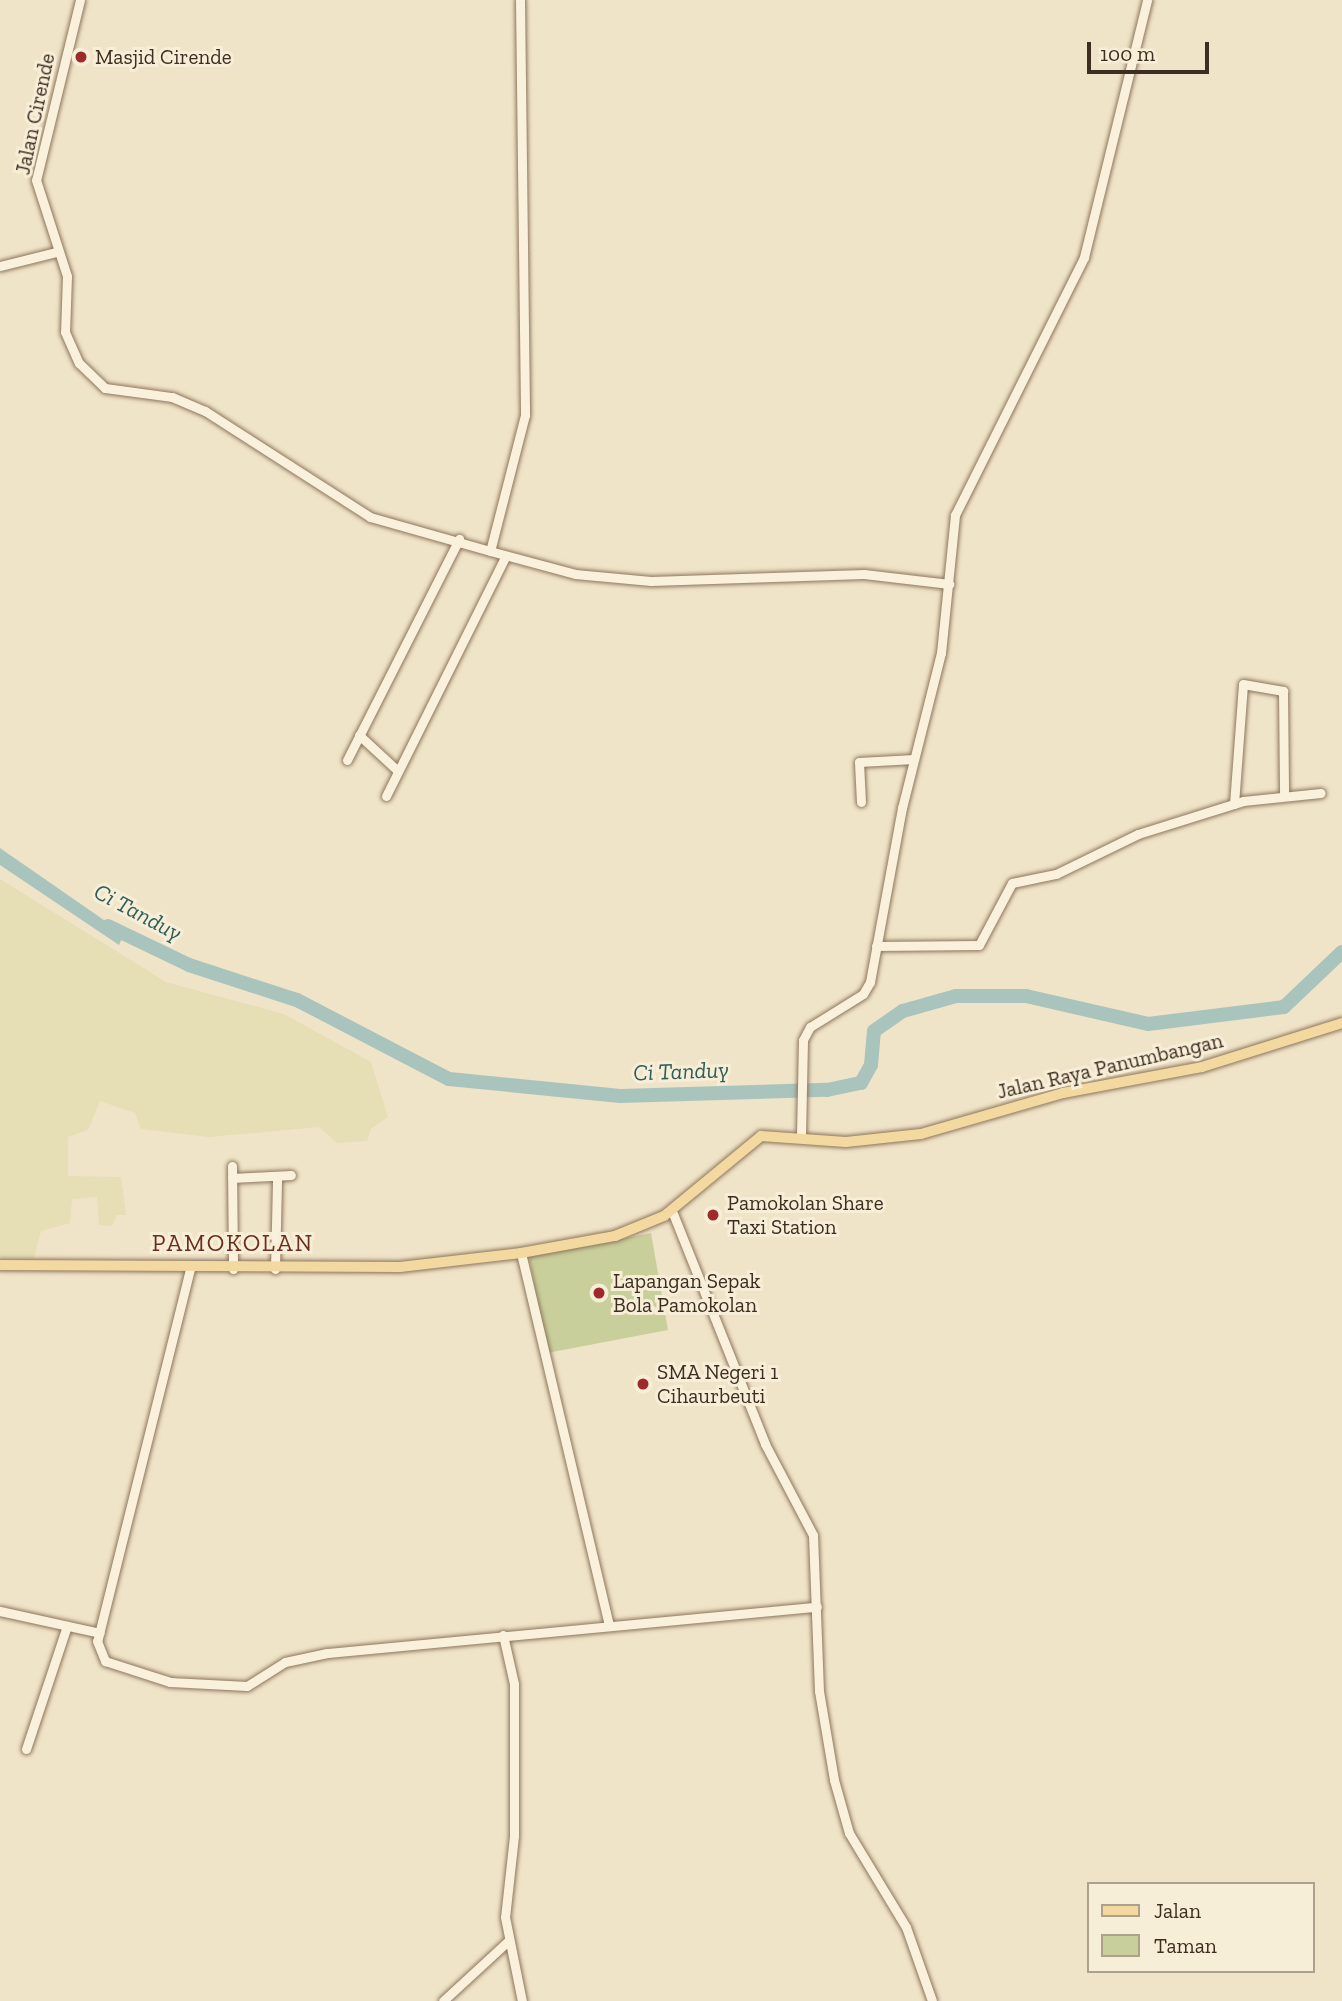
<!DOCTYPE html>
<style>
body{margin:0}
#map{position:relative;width:1342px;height:2001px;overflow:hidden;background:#f0e4c8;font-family:"Zilla Slab",serif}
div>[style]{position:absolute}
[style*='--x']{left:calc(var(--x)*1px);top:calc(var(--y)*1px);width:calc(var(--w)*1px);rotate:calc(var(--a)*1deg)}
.farmland>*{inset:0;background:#e6deb5}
.green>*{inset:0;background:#c9cf9b}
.water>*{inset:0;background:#a9c4bc}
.river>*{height:14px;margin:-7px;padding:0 7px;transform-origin:7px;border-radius:7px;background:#a9c4bc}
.roads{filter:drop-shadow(0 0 2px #8d765c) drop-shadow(0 0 2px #8d765c)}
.minor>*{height:9px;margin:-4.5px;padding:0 4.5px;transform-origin:4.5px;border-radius:4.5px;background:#faf1dc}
.major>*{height:10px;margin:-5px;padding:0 5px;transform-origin:5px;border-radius:5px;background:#f3d9a0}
.dots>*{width:19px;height:19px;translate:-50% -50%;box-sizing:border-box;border:4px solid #f7eed8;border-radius:50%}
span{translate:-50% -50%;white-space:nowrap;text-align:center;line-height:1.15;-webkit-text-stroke:6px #f7eed8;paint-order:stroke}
.poi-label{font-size:21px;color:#3d2e20}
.left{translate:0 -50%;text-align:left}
.street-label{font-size:21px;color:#3d2e20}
.water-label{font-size:23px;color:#2f5d5a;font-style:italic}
.quarter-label{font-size:24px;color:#6b2e1e;letter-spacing:2px}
.legend{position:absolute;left:1087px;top:1882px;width:228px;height:91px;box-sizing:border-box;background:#f7eed8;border:2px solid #ada18e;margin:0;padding:9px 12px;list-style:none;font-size:21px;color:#3d2e20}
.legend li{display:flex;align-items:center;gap:14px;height:35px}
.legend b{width:35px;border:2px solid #ada18e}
.scale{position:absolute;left:1087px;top:42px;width:122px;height:32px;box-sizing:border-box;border:4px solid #3d2e20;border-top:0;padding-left:9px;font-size:21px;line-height:24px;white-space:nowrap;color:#3d2e20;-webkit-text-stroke:5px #f7eed8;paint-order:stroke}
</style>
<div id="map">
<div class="farmland">
<i style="clip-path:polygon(0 879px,166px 982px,284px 1014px,371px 1062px,388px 1117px,371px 1129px,367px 1141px,337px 1143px,319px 1127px,209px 1137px,141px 1129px,135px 1113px,100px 1101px,88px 1130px,68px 1137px,68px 1176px,121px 1177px,126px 1215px,117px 1215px,112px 1226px,99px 1225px,97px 1197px,72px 1199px,70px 1223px,41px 1231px,34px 1258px,0 1257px)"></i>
</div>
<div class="green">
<i style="clip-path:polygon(651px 1233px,668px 1330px,547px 1353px,529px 1256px)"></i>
</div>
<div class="water">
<i style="clip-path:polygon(0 848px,124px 934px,119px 945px,0 865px)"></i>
</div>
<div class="river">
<i style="--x:108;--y:926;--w:90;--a:25.7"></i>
<i style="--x:189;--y:965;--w:114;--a:18"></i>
<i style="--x:297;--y:1000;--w:171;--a:27.5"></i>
<i style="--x:449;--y:1079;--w:172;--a:5.7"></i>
<i style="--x:620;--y:1096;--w:207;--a:-1.7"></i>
<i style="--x:827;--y:1090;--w:35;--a:-12"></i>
<i style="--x:861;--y:1083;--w:21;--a:-61"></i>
<i style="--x:871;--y:1065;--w:34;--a:-85"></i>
<i style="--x:874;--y:1031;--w:35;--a:-35"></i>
<i style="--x:903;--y:1011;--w:55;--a:-15.8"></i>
<i style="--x:956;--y:996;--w:70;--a:0"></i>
<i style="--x:1026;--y:996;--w:125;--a:12.9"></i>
<i style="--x:1148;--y:1024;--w:137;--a:-7.1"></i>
<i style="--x:1284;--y:1007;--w:80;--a:-43.5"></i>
</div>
<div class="roads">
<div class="minor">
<i style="--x:80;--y:0;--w:185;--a:103.7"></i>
<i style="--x:36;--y:180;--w:101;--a:72.1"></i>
<i style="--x:67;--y:276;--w:56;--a:92"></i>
<i style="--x:65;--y:332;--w:34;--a:66"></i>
<i style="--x:79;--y:363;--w:36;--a:44"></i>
<i style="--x:105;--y:388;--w:68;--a:7.7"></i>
<i style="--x:172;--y:397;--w:36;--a:23"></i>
<i style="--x:205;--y:411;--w:196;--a:32.7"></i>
<i style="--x:370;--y:517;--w:125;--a:15.8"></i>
<i style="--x:520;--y:0;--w:415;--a:89.3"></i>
<i style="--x:525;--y:415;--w:140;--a:104.4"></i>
<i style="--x:490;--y:551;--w:88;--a:15.1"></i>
<i style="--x:575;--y:574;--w:76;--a:5.3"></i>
<i style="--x:651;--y:581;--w:213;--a:-1.9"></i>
<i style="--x:864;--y:574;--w:86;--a:6.7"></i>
<i style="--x:0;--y:266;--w:58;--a:-14"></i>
<i style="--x:359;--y:735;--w:53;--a:42.7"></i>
<i style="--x:347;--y:760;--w:248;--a:-63.1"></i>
<i style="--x:386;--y:796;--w:267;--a:-63.5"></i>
<i style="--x:861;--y:802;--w:40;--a:-92.9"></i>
<i style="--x:859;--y:762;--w:55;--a:-3.1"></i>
<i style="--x:1234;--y:804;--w:120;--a:-85.7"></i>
<i style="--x:1243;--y:684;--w:41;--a:9.9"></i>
<i style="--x:1283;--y:691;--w:102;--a:89.4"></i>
<i style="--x:876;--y:946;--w:103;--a:-0.6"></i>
<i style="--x:979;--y:945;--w:70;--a:-62"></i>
<i style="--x:1012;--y:883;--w:45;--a:-11.6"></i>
<i style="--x:1056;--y:874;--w:91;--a:-26"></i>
<i style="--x:1138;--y:834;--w:110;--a:-17.4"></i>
<i style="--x:1243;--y:801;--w:78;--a:-5.9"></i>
<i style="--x:801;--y:1136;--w:96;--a:-88.8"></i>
<i style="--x:803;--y:1040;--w:15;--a:-62"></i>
<i style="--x:810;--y:1027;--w:62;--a:-31.9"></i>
<i style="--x:863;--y:994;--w:14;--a:-60"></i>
<i style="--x:870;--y:982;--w:177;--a:-79.6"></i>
<i style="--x:902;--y:808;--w:160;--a:-75.9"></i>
<i style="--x:941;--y:653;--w:139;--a:-84.2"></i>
<i style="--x:955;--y:515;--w:288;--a:-63.4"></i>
<i style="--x:1084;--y:257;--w:265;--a:-76.2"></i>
<i style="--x:232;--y:1166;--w:103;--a:89.4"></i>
<i style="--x:232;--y:1178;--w:59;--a:-2.9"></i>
<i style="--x:672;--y:1211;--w:251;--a:68.2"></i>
<i style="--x:765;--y:1444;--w:103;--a:62.2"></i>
<i style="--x:813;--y:1535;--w:156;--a:87.8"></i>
<i style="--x:819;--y:1691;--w:90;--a:80.4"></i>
<i style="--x:834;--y:1780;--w:55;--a:74.2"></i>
<i style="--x:849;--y:1833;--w:110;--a:58.8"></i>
<i style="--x:906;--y:1927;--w:78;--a:70.6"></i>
<i style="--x:521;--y:1253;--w:379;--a:76.7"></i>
<i style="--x:190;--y:1269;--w:383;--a:104"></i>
<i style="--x:97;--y:1641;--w:22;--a:68"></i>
<i style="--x:105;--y:1661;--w:68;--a:17.9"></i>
<i style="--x:170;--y:1682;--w:77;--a:3"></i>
<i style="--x:247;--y:1686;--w:45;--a:-32.3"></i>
<i style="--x:285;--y:1662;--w:43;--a:-12.1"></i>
<i style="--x:327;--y:1653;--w:492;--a:-5.4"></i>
<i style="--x:275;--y:1269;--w:91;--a:-88.7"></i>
<i style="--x:0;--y:1611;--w:102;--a:12.4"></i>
<i style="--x:503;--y:1635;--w:50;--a:77.3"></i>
<i style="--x:514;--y:1684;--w:152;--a:90"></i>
<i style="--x:514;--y:1836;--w:81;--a:96.3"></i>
<i style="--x:505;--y:1917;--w:86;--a:78.6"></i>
<i style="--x:26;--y:1749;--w:130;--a:-71.6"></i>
<i style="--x:443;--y:2001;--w:87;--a:-42.7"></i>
</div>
<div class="major">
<i style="--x:0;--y:1265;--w:400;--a:0.3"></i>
<i style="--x:400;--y:1267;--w:122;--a:-6.6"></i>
<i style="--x:521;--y:1253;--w:96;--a:-10.3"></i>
<i style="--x:615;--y:1236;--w:53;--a:-22.2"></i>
<i style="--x:664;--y:1216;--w:126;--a:-39.5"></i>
<i style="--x:761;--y:1136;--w:85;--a:4"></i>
<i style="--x:846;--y:1142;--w:75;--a:-6.1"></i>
<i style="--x:921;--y:1134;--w:148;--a:-16.1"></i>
<i style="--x:1063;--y:1093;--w:141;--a:-10.6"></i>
<i style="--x:1202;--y:1067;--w:147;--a:-17.4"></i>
</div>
</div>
<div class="dots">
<i style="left:81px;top:57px;background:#9e2a2b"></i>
<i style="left:713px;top:1215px;background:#9e2a2b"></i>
<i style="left:599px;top:1293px;background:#9e2a2b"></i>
<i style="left:643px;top:1384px;background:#9e2a2b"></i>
</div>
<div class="poi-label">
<span class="left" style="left:95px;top:57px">Masjid Cirende</span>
<span class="left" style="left:727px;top:1215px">Pamokolan Share<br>Taxi Station</span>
<span class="left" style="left:613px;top:1293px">Lapangan Sepak<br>Bola Pamokolan</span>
<span class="left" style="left:657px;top:1384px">SMA Negeri 1<br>Cihaurbeuti</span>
</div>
<div class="street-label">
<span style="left:35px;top:114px;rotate:-78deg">Jalan Cirende</span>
<span style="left:1110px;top:1066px;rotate:-13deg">Jalan Raya Panumbangan</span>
</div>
<div class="water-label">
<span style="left:138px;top:912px;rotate:28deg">Ci Tanduy</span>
<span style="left:681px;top:1071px;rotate:-2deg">Ci Tanduy</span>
</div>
<div class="quarter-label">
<span style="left:233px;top:1243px">PAMOKOLAN</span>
</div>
<ul class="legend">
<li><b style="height:9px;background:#f3d9a0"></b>Jalan</li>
<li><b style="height:19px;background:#c9cf9b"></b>Taman</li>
</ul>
<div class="scale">100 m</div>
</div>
